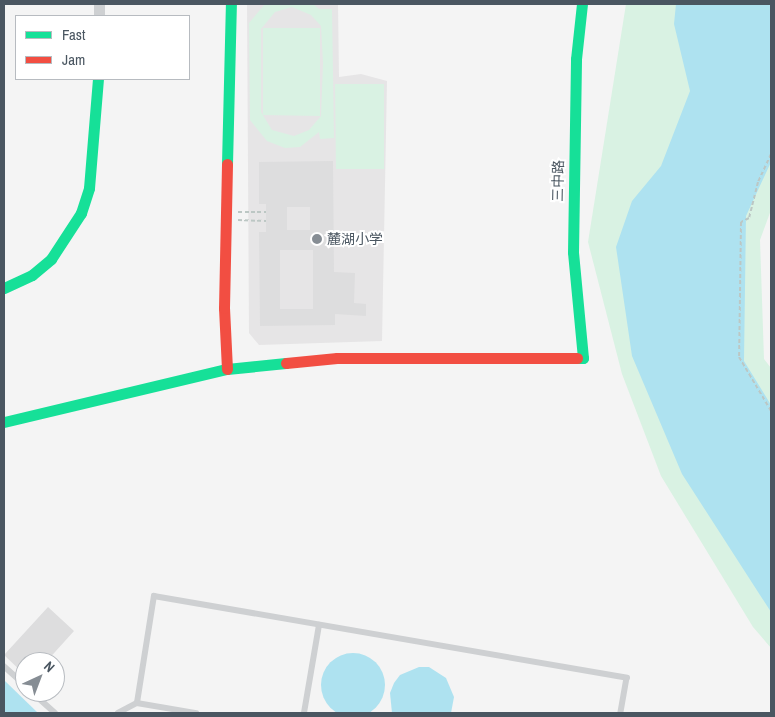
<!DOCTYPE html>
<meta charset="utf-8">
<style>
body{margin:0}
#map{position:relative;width:775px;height:717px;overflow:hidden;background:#f4f4f4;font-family:"Archivo Narrow","Noto Sans SC",sans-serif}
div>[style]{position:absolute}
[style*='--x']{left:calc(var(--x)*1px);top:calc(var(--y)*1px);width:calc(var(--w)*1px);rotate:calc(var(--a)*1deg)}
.education>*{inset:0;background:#e6e5e6}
.green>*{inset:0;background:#d9f2e3}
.water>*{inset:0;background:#aee2f0}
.round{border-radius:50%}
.building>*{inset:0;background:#ddddde}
.path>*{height:2px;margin-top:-1px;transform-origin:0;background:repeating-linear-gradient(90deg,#bcc7c4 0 4px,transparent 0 6.5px)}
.lane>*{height:5.5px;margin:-2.75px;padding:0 2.75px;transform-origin:2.75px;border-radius:2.75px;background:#ced0d2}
.street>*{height:11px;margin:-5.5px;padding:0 5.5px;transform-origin:5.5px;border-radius:5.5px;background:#ced0d2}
.fast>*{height:11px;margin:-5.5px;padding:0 5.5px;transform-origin:5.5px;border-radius:5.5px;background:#16e098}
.jam>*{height:11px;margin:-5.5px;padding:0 5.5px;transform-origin:5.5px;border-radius:5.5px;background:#f24e42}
.dots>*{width:14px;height:14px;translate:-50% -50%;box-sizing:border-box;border:2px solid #fff;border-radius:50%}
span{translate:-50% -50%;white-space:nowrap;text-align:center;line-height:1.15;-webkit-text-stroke:4px #fff;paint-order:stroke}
.street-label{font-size:14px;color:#4a5661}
.poi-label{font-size:14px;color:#4a5661}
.left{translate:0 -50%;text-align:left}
.frame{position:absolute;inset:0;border:5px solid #4a5661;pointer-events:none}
.legend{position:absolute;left:15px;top:15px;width:175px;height:65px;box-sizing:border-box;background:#fff;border:1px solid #b7bbc0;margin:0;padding:6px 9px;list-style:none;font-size:15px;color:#4a5661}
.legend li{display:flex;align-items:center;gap:10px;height:25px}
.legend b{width:25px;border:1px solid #b7bbc0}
.north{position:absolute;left:15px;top:652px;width:50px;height:50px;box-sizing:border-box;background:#fff;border:1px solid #b7bbc0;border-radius:50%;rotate:43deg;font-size:14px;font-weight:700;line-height:20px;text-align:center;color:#4a5661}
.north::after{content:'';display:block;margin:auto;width:18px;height:22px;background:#868d94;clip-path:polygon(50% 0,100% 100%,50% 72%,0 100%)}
</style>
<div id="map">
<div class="education">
<i style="clip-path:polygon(247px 4px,338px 4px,339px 77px,361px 74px,387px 81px,382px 341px,259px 345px,249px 333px)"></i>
</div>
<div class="green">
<i style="clip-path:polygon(evenodd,265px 4px,313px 4px,319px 9px,332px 9px,334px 138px,320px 139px,319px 132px,300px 147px,285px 148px,267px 141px,250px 120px,249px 23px,265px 4px,292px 7px,311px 15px,321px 26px,323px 63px,321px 116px,309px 130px,294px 136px,272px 130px,261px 112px,261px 29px,275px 12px,292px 7px)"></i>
<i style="clip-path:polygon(626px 4px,771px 4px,771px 210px,760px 240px,764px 359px,771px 368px,771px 648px,753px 627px,661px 476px,622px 374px,588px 242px)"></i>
<i style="clip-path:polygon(263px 28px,320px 28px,320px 116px,263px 115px)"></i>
<i style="clip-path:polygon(335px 84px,384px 84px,384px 169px,336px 169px)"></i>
</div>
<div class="water">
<i style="clip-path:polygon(676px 4px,771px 4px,771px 162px,746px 216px,744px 361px,771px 405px,771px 612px,682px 474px,632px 356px,616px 247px,632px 201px,661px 166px,690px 91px,674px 24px)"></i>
<i class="round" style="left:321px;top:653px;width:64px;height:64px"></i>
<i style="clip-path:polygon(419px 667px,429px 667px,446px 678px,454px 697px,451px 713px,392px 713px,390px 693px,394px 683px,400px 675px)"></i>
<i style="clip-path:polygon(4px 680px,38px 713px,4px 713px)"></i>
</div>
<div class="building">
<i style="clip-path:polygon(evenodd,333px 161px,334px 272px,355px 273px,354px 303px,366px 304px,366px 316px,335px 314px,335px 325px,260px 326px,259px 232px,266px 232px,266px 204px,259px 204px,259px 162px,333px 161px,287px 207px,310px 207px,310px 230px,287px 230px,287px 207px,333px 161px,280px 250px,313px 250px,313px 309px,280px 309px,280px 250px)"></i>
<i style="clip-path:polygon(48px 607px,74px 631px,46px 662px,25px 662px,25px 675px,4px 655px)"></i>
</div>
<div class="path">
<i style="--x:771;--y:154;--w:31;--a:115"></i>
<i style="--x:758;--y:182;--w:37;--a:104"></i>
<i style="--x:749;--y:218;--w:9;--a:153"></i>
<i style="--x:741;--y:222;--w:135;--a:90.8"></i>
<i style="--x:739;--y:357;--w:63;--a:59.3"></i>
<i style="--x:238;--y:212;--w:28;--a:0"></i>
<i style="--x:238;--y:220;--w:28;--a:2"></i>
</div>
<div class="lane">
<i style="--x:4;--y:666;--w:28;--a:42"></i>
<i style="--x:32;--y:692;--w:31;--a:42"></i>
<i style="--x:137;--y:703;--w:108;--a:-81"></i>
<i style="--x:154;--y:596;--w:480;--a:9.8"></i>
<i style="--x:627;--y:678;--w:36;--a:100"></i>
<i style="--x:118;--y:713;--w:21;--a:-28"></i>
<i style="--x:137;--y:703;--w:60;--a:9.6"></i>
<i style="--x:304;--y:713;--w:89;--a:-80.3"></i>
</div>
<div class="street">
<i style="--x:99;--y:16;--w:12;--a:-90"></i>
</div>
<div class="fast">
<i style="--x:227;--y:164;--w:160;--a:-88.6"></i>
<i style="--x:4;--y:288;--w:31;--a:-25"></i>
<i style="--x:32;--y:275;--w:25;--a:-40"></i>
<i style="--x:51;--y:259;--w:55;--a:-56.9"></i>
<i style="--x:81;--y:213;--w:26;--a:-72"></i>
<i style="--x:89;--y:188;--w:109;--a:-85.3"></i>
<i style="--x:577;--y:358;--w:6;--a:0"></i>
<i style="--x:583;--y:358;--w:106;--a:-95.4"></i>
<i style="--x:573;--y:252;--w:193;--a:-89.1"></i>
<i style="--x:576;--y:59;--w:55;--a:-83.8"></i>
<i style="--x:4;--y:422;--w:229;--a:-13.4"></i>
<i style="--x:227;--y:369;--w:59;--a:-5.8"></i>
</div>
<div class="jam">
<i style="--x:286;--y:363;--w:51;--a:-5.6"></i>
<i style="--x:337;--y:358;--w:240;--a:0"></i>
<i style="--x:227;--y:369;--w:61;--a:-92.8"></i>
<i style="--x:224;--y:308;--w:144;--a:-88.8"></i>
</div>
<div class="dots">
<i style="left:317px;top:239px;background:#868d94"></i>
</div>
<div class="street-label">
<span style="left:558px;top:181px;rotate:-89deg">三中路</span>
</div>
<div class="poi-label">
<span class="left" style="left:327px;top:239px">麓湖小学</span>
</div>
<div class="frame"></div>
<ul class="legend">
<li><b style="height:6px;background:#16e098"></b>Fast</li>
<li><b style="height:6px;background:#f24e42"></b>Jam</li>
</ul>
<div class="north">N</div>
</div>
